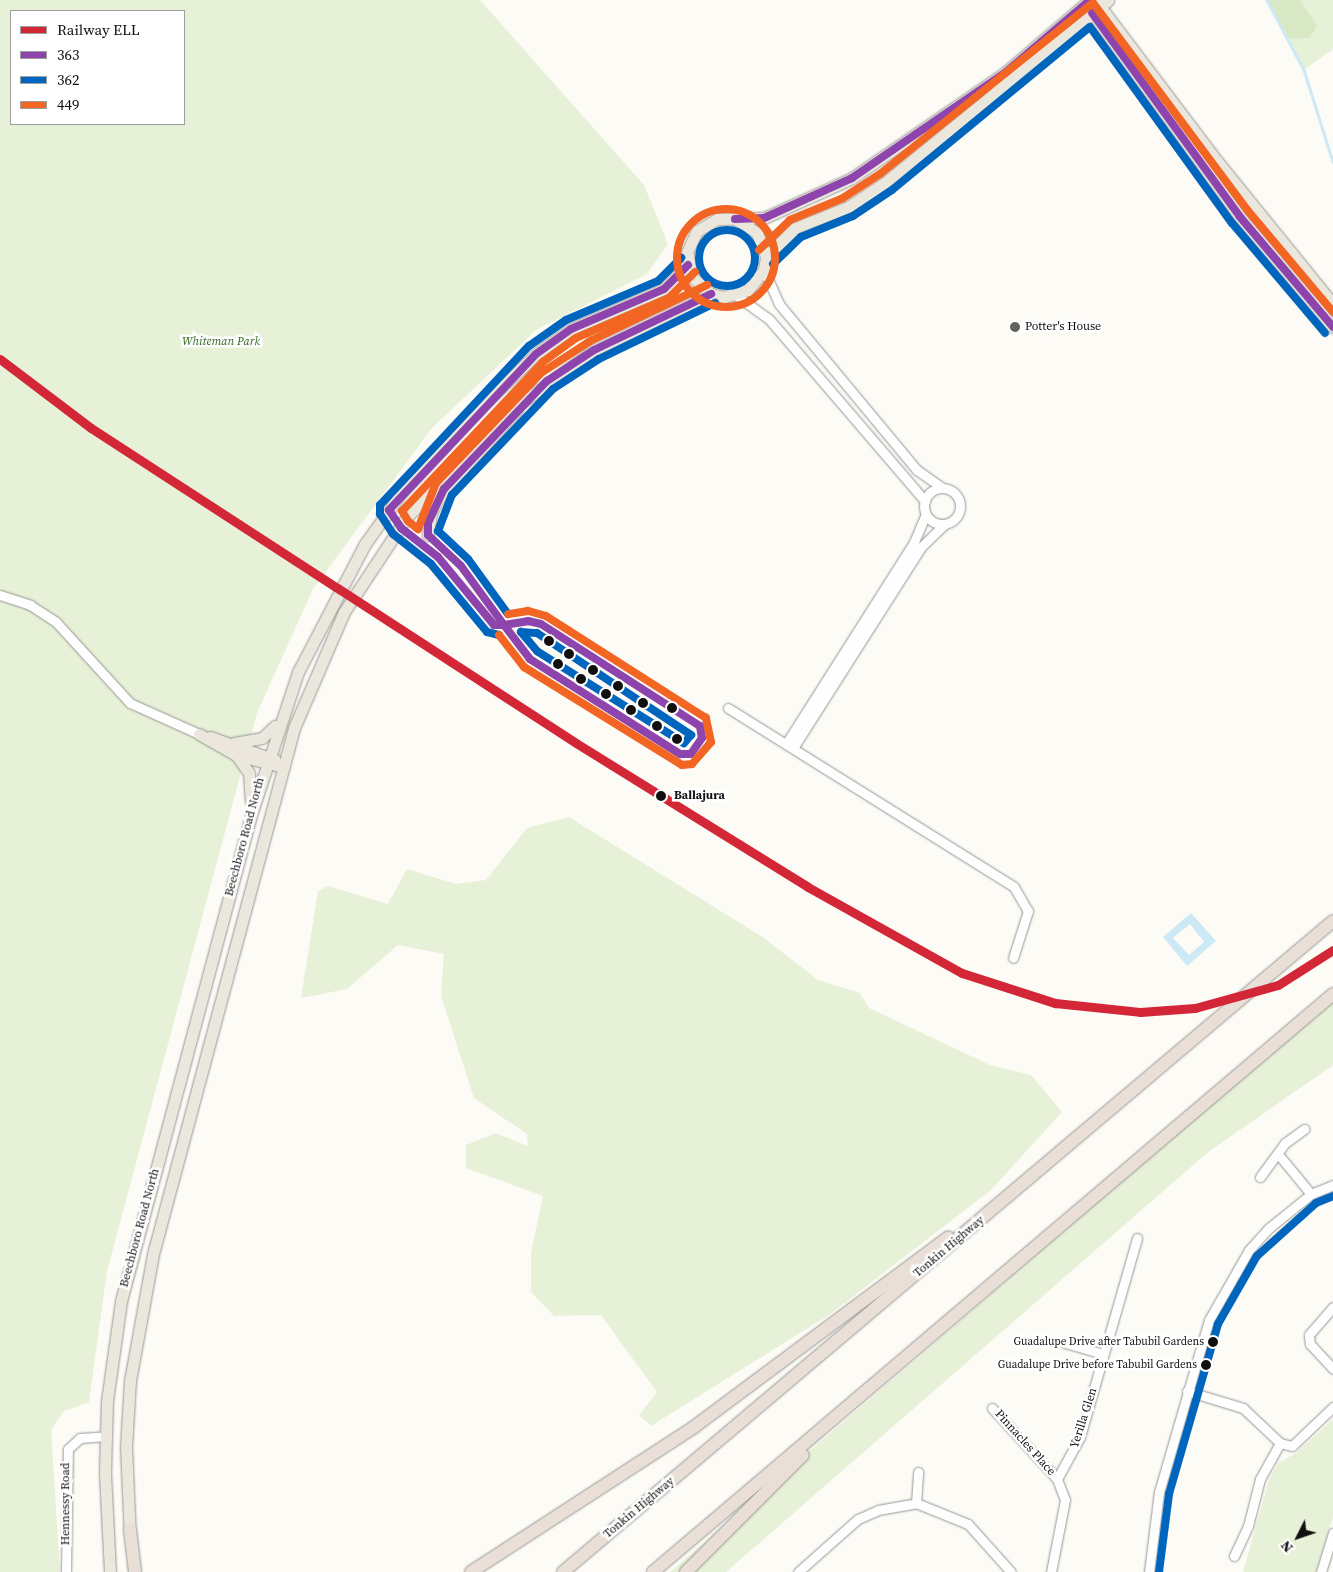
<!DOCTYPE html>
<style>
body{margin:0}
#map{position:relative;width:1333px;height:1572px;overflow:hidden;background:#fcfbf6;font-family:"Source Serif 4",serif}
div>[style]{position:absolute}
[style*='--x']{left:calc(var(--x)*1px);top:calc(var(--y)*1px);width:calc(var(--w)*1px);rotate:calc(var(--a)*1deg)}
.green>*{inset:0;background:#e7f1d7}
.forest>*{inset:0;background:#d8e8c5}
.water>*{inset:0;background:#cde9f5}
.stream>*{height:2.5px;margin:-1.25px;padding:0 1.25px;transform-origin:1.25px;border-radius:1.25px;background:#cde9f5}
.roads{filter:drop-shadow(0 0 1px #969694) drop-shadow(0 0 1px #969694)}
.minor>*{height:9px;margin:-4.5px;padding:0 4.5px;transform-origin:4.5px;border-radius:4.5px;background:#fffefe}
.minor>.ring{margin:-4.5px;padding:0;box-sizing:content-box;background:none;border:9px solid #fffefe;border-radius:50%}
.major>*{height:11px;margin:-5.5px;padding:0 5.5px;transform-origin:5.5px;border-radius:5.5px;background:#ece7dc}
.highway>*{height:12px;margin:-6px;padding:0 6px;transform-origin:6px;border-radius:6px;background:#e9dfd7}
.bus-1>*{height:8px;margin:-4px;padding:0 4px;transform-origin:4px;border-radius:4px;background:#8e44ad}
.bus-2>*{height:8px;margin:-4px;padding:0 4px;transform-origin:4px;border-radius:4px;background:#0065bd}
.bus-2>.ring{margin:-4px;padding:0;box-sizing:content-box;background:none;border:8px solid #0065bd;border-radius:50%}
.bus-3>*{height:8px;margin:-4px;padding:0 4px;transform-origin:4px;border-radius:4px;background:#f26522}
.bus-3>.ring{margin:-4px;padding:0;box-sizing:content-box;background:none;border:8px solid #f26522;border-radius:50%}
.rail-1>*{height:9px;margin:-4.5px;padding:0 4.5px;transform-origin:4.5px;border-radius:4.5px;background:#d32737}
.dots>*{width:14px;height:14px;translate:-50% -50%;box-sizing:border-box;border:2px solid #fff;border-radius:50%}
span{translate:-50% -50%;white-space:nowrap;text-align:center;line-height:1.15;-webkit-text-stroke:5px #fff;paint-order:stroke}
.bus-label{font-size:11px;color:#101010}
.right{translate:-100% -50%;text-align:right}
.poi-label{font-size:12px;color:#101010}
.left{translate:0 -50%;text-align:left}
.park-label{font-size:12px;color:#336721;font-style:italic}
.stop-label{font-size:12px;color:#101010;font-weight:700}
.street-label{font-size:12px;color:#101010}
.legend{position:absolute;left:10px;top:10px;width:175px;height:115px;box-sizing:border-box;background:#fff;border:1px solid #9f9f9f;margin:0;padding:6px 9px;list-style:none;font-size:15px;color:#101010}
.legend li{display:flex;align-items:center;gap:10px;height:25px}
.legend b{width:25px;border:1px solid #9f9f9f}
.north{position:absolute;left:1273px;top:1512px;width:50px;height:50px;-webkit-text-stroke:4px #fff;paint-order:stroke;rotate:229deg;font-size:14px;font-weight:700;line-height:20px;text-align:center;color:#101010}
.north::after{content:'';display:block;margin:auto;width:18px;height:22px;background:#101010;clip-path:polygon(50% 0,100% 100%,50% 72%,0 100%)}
</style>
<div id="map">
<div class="green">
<i style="clip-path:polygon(evenodd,0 0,480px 0,644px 185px,668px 244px,647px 274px,536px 330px,432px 428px,313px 589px,257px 713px,107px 1271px,89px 1402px,64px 1411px,51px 1430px,60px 1572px,0 1572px,0 0,11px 11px,184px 11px,184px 124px,11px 124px,11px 11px)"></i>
<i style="clip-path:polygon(1267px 0,1333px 0,1333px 49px,1304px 70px)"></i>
<i style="clip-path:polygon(569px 817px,764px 938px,818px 980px,860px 993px,869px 1008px,990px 1065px,1031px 1075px,1062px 1112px,991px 1190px,829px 1315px,651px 1426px,639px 1415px,657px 1392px,601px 1315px,554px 1316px,531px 1292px,531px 1253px,543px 1196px,466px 1168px,466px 1145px,496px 1133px,528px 1146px,527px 1134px,474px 1098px,441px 996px,444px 954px,398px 945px,347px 989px,301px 998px,318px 891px,328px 886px,388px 904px,407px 869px,456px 884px,486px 880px,527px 828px)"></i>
<i style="clip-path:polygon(1333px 998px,1333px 1065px,1207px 1153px,726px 1572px,670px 1572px)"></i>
<i style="clip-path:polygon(1333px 1419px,1333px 1518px,1316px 1572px,1243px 1572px,1269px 1480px,1278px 1463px,1296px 1453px)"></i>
</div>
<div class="forest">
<i style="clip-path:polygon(1267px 0,1300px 0,1317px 25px,1310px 38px,1290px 39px)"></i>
</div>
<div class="water">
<i style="clip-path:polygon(evenodd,1191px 913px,1216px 941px,1187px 966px,1163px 937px,1191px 913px,1190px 924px,1204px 942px,1189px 955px,1173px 938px,1190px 924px)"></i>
</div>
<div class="stream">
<i style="--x:1267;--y:0;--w:79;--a:62.1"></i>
<i style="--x:1304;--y:70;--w:96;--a:72.5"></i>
</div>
<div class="roads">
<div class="minor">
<i style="--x:764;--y:270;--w:37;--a:66"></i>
<i style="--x:779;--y:304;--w:216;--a:50.3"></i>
<i style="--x:917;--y:470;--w:29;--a:35"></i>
<i style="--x:737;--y:296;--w:39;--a:36"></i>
<i style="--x:769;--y:319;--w:240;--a:49.4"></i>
<i class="ring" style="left:924px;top:488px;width:27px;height:27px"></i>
<i style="--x:0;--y:595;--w:32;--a:18"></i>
<i style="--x:30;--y:605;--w:31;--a:33"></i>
<i style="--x:56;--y:622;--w:110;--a:47.6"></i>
<i style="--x:130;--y:703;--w:76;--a:24.2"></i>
<i style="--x:728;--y:708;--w:337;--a:32"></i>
<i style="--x:1014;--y:887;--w:28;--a:60"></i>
<i style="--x:1028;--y:911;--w:49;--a:107.7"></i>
<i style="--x:786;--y:744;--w:239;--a:-57.6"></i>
<i style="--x:914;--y:542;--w:30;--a:-67"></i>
<i style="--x:793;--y:748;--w:238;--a:-57.5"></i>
<i style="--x:921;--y:547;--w:33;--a:-44"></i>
<i style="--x:1278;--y:1154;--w:52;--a:50.5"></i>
<i style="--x:1260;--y:1177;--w:42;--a:-53.7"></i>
<i style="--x:1285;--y:1143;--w:24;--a:-36"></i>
<i style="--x:1333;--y:1307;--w:37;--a:131"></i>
<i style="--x:1309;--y:1335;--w:9;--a:84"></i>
<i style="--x:1310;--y:1344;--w:34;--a:47"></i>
<i style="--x:1065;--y:1343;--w:40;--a:16"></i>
<i style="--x:1187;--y:1391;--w:59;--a:16.9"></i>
<i style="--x:1243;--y:1408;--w:51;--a:43.4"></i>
<i style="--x:1280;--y:1443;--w:12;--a:14"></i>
<i style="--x:1292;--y:1446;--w:57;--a:-43.6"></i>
<i style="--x:992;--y:1408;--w:96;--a:47.5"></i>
<i style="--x:1057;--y:1479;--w:22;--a:69"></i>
<i style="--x:1065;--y:1500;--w:73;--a:101"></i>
<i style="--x:1057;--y:1479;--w:48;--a:-61.3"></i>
<i style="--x:1080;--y:1437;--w:207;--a:-74"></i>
<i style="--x:916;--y:1503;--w:31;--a:-86"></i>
<i style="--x:1234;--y:1556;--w:33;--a:-65"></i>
<i style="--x:1248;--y:1526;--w:49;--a:-75.7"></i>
<i style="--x:1260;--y:1479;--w:41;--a:-60.9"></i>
<i style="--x:66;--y:1572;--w:123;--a:-89.1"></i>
<i style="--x:68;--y:1449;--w:16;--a:-43"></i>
<i style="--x:80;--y:1438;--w:27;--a:-4"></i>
<i style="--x:798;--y:1572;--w:80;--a:-41.5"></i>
<i style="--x:858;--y:1519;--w:22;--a:-24"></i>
<i style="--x:878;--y:1510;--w:39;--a:-10"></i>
<i style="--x:916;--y:1503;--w:56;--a:22"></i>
<i style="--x:968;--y:1524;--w:64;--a:48.1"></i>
<i style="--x:1149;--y:1572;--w:81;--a:-82.9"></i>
<i style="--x:1159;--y:1492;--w:179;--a:-73.8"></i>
<i style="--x:1209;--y:1320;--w:81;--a:-60.3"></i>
<i style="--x:1249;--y:1250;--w:30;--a:-48"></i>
<i style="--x:1269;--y:1228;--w:54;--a:-39"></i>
<i style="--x:1311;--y:1194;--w:24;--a:-22"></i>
<i style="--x:1321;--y:1572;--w:41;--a:-72.9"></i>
</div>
<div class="major">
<i style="--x:1096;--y:1;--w:201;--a:52.9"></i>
<i style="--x:1217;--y:161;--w:184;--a:51"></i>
<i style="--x:1088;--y:7;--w:259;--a:54.1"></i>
<i style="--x:1240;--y:217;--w:144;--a:49.8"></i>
<i style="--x:735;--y:219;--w:26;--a:32"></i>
<i style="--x:757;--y:233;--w:26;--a:69"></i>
<i style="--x:766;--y:257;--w:13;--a:99"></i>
<i style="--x:764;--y:270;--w:26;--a:129"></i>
<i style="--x:748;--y:290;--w:25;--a:164"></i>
<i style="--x:724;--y:297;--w:13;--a:-167"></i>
<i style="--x:711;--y:294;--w:25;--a:-138"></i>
<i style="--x:692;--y:277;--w:25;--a:-101"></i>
<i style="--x:687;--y:252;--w:23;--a:-65"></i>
<i style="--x:697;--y:231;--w:23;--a:-31"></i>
<i style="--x:717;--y:219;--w:47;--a:-1.2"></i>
<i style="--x:764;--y:218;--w:97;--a:-24.4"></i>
<i style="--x:852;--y:178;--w:187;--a:-34.5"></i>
<i style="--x:1006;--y:72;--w:111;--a:-40.6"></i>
<i style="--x:766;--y:257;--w:41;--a:-45"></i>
<i style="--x:795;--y:228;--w:57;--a:-21.6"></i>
<i style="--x:848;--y:207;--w:45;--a:-33.3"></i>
<i style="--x:886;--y:182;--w:287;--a:-39.3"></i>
<i style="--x:428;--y:535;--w:22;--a:-82"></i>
<i style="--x:431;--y:513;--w:27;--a:-62"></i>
<i style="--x:444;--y:489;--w:108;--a:-47.3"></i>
<i style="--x:199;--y:734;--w:43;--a:29.6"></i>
<i style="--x:236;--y:755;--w:49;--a:14"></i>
<i style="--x:210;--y:737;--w:69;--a:19.5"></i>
<i style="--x:234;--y:743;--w:28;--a:-10"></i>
<i style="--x:262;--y:738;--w:18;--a:-43"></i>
<i style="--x:237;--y:756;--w:21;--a:55"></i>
<i style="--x:249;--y:773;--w:28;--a:86"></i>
<i style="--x:130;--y:1538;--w:90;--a:-92.5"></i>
<i style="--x:126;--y:1448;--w:67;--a:-86.6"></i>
<i style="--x:130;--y:1381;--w:129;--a:-79.7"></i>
<i style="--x:153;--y:1254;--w:545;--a:-74.99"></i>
<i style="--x:294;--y:728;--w:126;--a:-66.7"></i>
<i style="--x:344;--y:612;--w:113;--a:-56.6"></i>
<i style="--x:406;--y:518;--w:136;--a:-46.8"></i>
<i style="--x:499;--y:419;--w:117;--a:-36"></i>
<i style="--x:594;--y:350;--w:130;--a:-25.6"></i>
<i style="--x:110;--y:1572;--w:99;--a:-92.9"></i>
<i style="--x:105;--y:1473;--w:72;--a:-88.4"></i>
<i style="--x:107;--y:1401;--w:101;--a:-82"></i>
<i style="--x:121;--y:1301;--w:503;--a:-75.02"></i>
<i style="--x:251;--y:815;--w:151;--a:-71.8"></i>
<i style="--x:298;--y:672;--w:144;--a:-62.4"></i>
<i style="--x:365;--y:544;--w:64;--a:-54.6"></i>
<i style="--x:402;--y:492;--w:119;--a:-47"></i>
<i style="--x:483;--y:405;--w:74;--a:-43.9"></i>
<i style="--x:536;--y:354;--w:43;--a:-35.5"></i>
<i style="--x:571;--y:329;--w:101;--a:-23.3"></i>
<i style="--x:664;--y:289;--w:34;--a:-45"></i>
</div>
<div class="highway">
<i style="--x:130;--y:1529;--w:43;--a:83.4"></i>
<i style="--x:471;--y:1572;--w:266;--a:-33"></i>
<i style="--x:694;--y:1427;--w:317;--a:-36.7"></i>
<i style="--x:563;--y:1572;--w:1008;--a:-40.21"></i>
<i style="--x:653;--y:1572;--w:892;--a:-40.36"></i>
<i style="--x:686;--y:1572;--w:165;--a:-45"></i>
</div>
</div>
<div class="bus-1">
<i style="--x:1092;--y:13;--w:252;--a:54"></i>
<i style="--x:1240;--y:217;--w:144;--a:49.8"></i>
<i style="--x:735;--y:219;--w:29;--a:-2"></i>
<i style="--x:764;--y:218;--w:97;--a:-24.4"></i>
<i style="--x:852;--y:178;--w:187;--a:-34.5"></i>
<i style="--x:1006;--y:72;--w:111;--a:-40.6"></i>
<i style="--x:389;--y:510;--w:22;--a:56"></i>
<i style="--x:401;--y:528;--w:47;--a:38.1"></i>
<i style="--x:438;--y:557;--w:88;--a:50.5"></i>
<i style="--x:494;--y:625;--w:10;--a:0"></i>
<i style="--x:389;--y:510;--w:214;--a:-46.7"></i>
<i style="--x:536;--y:354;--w:43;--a:-35.5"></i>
<i style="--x:571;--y:329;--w:101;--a:-23.3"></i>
<i style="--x:664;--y:289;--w:34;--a:-45"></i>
<i style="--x:528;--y:621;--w:13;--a:13"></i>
<i style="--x:541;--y:624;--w:189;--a:32.7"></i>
<i style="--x:700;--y:726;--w:12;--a:81"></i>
<i style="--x:702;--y:738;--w:19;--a:125"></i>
<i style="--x:691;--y:754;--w:11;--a:180"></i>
<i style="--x:680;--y:754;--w:178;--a:-147.7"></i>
<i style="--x:530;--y:659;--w:43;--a:-127.4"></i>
<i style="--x:504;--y:625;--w:24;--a:-9"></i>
<i style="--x:504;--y:625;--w:73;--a:-126.1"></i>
<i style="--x:461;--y:566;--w:45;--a:-136.8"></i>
<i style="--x:428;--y:535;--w:12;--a:-90"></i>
<i style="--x:428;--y:523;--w:38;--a:-65"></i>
<i style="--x:444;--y:489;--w:149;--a:-46.4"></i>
<i style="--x:547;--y:381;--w:56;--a:-33.4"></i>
<i style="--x:594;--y:350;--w:130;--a:-25.6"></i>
</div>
<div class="bus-2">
<i class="ring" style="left:699px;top:230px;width:48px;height:48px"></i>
<i style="--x:773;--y:264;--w:39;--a:-44"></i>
<i style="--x:801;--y:237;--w:56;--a:-22"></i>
<i style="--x:853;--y:216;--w:47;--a:-33.7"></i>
<i style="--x:892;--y:190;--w:256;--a:-39.5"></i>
<i style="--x:1090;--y:27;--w:242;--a:54.1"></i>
<i style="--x:1232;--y:223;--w:144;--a:49.8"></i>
<i style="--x:508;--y:614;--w:68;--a:-126"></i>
<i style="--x:468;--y:559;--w:41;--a:-137"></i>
<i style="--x:438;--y:531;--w:39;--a:-69"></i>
<i style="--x:452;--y:495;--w:146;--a:-46.4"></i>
<i style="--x:553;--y:389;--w:55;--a:-33.1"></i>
<i style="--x:599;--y:359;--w:129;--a:-25.8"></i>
<i style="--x:521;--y:632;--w:16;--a:4"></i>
<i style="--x:537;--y:633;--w:185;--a:33.5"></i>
<i style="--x:691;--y:735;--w:11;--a:131"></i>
<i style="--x:684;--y:743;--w:173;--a:-148"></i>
<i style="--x:537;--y:651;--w:25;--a:-130"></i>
<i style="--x:499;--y:635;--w:12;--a:-166"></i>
<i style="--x:487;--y:632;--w:88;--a:-129.5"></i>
<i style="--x:431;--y:564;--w:48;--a:-141.7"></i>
<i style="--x:393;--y:534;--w:24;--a:-123"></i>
<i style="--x:380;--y:514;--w:9;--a:-90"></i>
<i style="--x:380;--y:505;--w:218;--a:-46.9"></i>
<i style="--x:529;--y:346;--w:45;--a:-35.1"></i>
<i style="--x:566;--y:320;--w:100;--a:-23"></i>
<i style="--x:658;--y:281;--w:33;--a:-45"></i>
<i style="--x:1159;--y:1572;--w:79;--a:-82.7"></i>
<i style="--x:1169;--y:1494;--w:177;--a:-73.9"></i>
<i style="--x:1218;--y:1324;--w:78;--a:-60.2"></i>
<i style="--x:1257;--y:1256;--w:79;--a:-41.9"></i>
<i style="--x:1316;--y:1203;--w:18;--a:-22"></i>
</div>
<div class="bus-3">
<i class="ring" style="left:677px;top:209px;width:90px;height:90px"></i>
<i style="--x:759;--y:250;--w:43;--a:-44.1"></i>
<i style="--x:790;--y:220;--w:57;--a:-22.5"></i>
<i style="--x:843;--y:198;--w:44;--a:-33"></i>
<i style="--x:880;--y:174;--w:273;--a:-38.8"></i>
<i style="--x:1093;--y:3;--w:259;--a:53.3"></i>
<i style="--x:1248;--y:211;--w:132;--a:49.9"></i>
<i style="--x:695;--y:272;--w:37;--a:135"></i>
<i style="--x:669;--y:298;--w:101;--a:156.7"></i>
<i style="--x:576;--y:338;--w:41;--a:144"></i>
<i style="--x:543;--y:362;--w:205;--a:133.4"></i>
<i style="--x:402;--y:511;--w:12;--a:59"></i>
<i style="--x:408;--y:521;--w:13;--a:39"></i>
<i style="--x:418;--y:529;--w:49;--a:-68.6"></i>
<i style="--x:436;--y:483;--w:152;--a:-46.3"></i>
<i style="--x:541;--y:373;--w:59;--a:-33.1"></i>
<i style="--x:590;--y:341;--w:130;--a:-25.6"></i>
<i style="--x:499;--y:635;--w:41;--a:52"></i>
<i style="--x:524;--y:667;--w:186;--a:31.8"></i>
<i style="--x:682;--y:765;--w:10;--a:-6"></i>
<i style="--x:692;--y:764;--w:29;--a:-49"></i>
<i style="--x:711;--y:742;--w:25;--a:-102"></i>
<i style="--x:706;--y:718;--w:190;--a:-147.5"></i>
<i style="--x:546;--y:616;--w:19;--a:-164"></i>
<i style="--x:528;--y:611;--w:20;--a:171"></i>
</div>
<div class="rail-1">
<i style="--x:0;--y:359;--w:114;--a:37.2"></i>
<i style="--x:91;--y:428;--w:578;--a:33"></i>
<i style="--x:576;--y:743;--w:273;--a:31.8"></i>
<i style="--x:808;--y:887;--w:176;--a:29.2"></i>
<i style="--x:962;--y:973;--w:98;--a:17.9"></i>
<i style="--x:1055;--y:1003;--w:85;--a:6"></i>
<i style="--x:1140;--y:1012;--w:55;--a:-4.2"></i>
<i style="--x:1195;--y:1008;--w:86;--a:-15.5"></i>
<i style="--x:1278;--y:985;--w:65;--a:-32.5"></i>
</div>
<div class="dots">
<i style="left:1015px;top:327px;background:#636260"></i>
<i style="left:549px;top:641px;background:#101010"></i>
<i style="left:569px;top:654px;background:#101010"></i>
<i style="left:558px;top:664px;background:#101010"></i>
<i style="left:593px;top:670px;background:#101010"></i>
<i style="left:581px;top:679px;background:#101010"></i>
<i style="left:618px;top:686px;background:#101010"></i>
<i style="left:606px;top:694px;background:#101010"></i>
<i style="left:643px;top:703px;background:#101010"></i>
<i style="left:672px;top:708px;background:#101010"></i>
<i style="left:631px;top:710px;background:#101010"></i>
<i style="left:657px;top:726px;background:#101010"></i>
<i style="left:677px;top:739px;background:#101010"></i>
<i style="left:661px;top:796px;background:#101010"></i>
<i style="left:1213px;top:1342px;background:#101010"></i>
<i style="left:1206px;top:1365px;background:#101010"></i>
</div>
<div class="bus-label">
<span class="right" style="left:1204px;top:1342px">Guadalupe Drive after Tabubil Gardens</span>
<span class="right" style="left:1197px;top:1365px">Guadalupe Drive before Tabubil Gardens</span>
</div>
<div class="poi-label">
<span class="left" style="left:1025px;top:327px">Potter's House</span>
</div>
<div class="park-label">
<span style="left:221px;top:342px">Whiteman Park</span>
</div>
<div class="stop-label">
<span class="left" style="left:674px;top:796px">Ballajura</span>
</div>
<div class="street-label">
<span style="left:245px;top:837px;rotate:-75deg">Beechboro Road North</span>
<span style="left:140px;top:1228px;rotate:-75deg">Beechboro Road North</span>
<span style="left:949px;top:1247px;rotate:-40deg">Tonkin Highway</span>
<span style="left:1084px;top:1418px;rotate:-72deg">Yerilla Glen</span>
<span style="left:1025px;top:1443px;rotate:48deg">Pinnacles Place</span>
<span style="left:66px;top:1504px;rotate:-90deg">Hennessy Road</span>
<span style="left:639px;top:1508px;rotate:-40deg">Tonkin Highway</span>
</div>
<ul class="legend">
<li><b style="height:6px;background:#d32737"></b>Railway ELL</li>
<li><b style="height:6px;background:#8e44ad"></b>363</li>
<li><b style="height:6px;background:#0065bd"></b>362</li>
<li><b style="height:6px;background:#f26522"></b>449</li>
</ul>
<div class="north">N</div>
</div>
